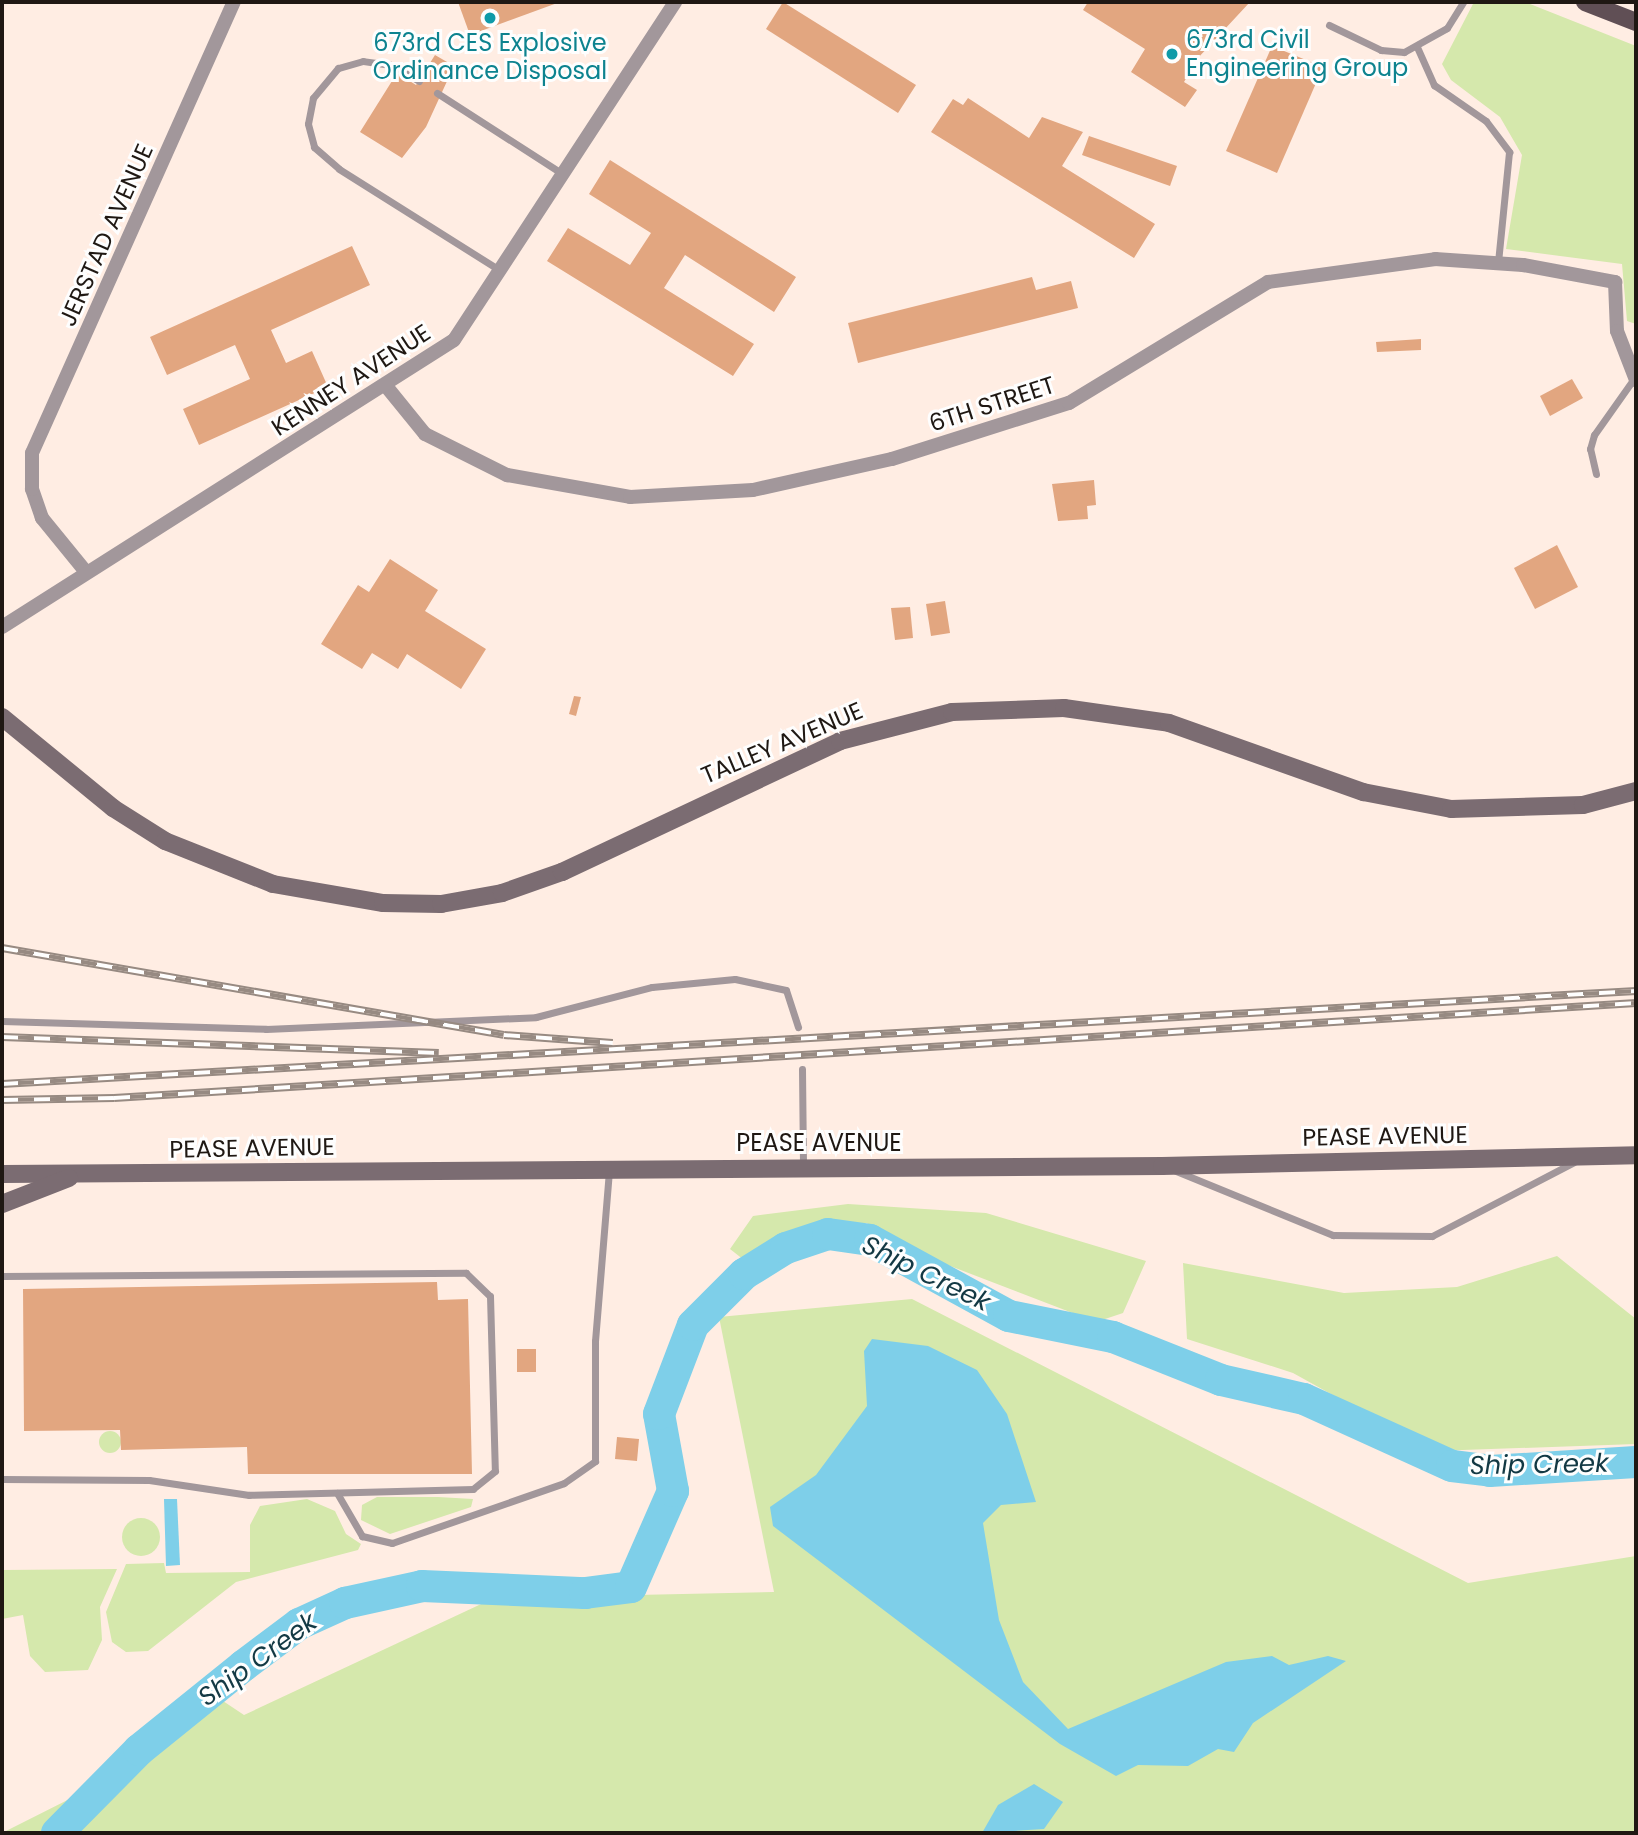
<!DOCTYPE html>
<style>
body{margin:0}
#map{position:relative;width:1638px;height:1835px;overflow:hidden;background:#ffede3;font-family:Poppins,sans-serif}
div>[style]{position:absolute}
[style*='--x']{left:calc(var(--x)*1px);top:calc(var(--y)*1px);width:calc(var(--w)*1px);rotate:calc(var(--a)*1deg)}
.green>*{inset:0;background:#d5e8ac}
.round{border-radius:50%}
.water>*{inset:0;background:#7ecfe9}
.river>*{height:32px;margin:-16px;padding:0 16px;transform-origin:16px;border-radius:16px;background:#7ecfe9}
.building>*{inset:0;background:#e2a680}
.lane>*{height:7px;margin:-3.5px;padding:0 3.5px;transform-origin:3.5px;border-radius:3.5px;background:#a2979b}
.street>*{height:14px;margin:-7px;padding:0 7px;transform-origin:7px;border-radius:7px;background:#a2979b}
.secondary>*{height:18px;margin:-9px;padding:0 9px;transform-origin:9px;border-radius:9px;background:#7b6c72}
.primary>*{height:18px;margin:-9px;padding:0 9px;transform-origin:9px;border-radius:9px;background:#604f55}
.rail>*{height:8px;margin-top:-4px;transform-origin:0;background:repeating-linear-gradient(90deg,#fefefe 0 16px,#978a82 0 32px);box-sizing:border-box;border-block:2px solid #978a82}
.dots>*{width:19px;height:19px;translate:-50% -50%;box-sizing:border-box;border:4px solid #fefefe;border-radius:50%}
span{translate:-50% -50%;white-space:nowrap;text-align:center;line-height:1.15;-webkit-text-stroke:6px #fefefe;paint-order:stroke}
.culture-label{font-size:24px;color:#0d838f}
.left{translate:0 -50%;text-align:left}
.street-label{font-size:24px;color:#1f1813}
.water-label{font-size:26px;color:#133944;font-style:italic}
.frame{position:absolute;inset:0;border:4px solid #1f1813;pointer-events:none}
</style>
<div id="map">
<div class="green">
<i style="clip-path:polygon(1474px 2px,1525px 2px,1636px 46px,1636px 324px,1627px 321px,1622px 264px,1506px 249px,1522px 155px,1500px 117px,1451px 80px,1442px 64px)"></i>
<i style="clip-path:polygon(848px 1204px,986px 1213px,1146px 1261px,1123px 1313px,1096px 1322px,880px 1239px,867px 1223px,783px 1233px,744px 1260px,730px 1249px,753px 1216px)"></i>
<i style="clip-path:polygon(1557px 1256px,1636px 1319px,1636px 1444px,1434px 1451px,1293px 1373px,1187px 1339px,1183px 1263px,1344px 1293px,1457px 1287px)"></i>
<i style="clip-path:polygon(912px 1299px,1468px 1583px,1636px 1556px,1636px 1833px,2px 1833px,147px 1760px,220px 1699px,244px 1715px,494px 1598px,774px 1592px,719px 1317px)"></i>
<i class="round" style="left:99px;top:1431px;width:22px;height:22px"></i>
<i style="clip-path:polygon(377px 1497px,438px 1497px,473px 1499px,471px 1507px,390px 1534px,361px 1520px,362px 1505px)"></i>
<i style="clip-path:polygon(307px 1499px,335px 1511px,346px 1534px,361px 1544px,358px 1550px,236px 1582px,148px 1651px,126px 1652px,112px 1642px,106px 1612px,126px 1564px,164px 1563px,166px 1573px,250px 1572px,250px 1525px,260px 1506px)"></i>
<i class="round" style="left:122px;top:1518px;width:38px;height:38px"></i>
<i style="clip-path:polygon(117px 1569px,100px 1607px,102px 1640px,88px 1670px,45px 1672px,30px 1656px,23px 1615px,2px 1619px,2px 1570px)"></i>
</div>
<div class="water">
<i style="clip-path:polygon(872px 1339px,928px 1346px,977px 1370px,1007px 1414px,1036px 1502px,1001px 1505px,983px 1523px,999px 1620px,1023px 1682px,1068px 1729px,1226px 1662px,1272px 1656px,1289px 1665px,1328px 1656px,1346px 1661px,1253px 1723px,1234px 1752px,1218px 1749px,1188px 1766px,1138px 1765px,1116px 1776px,1060px 1744px,773px 1526px,770px 1507px,816px 1475px,867px 1406px,864px 1351px)"></i>
<i style="clip-path:polygon(164px 1499px,177px 1499px,180px 1565px,166px 1566px)"></i>
<i style="clip-path:polygon(1034px 1784px,1063px 1802px,1044px 1829px,982px 1833px,998px 1805px)"></i>
</div>
<div class="river">
<i style="--x:57;--y:1833;--w:117;--a:-45.3"></i>
<i style="--x:139;--y:1750;--w:134;--a:-38.9"></i>
<i style="--x:243;--y:1666;--w:70;--a:-36.9"></i>
<i style="--x:299;--y:1624;--w:51;--a:-24.5"></i>
<i style="--x:345;--y:1603;--w:79;--a:-12.4"></i>
<i style="--x:422;--y:1586;--w:163;--a:2.5"></i>
<i style="--x:585;--y:1593;--w:46;--a:-7.4"></i>
<i style="--x:631;--y:1587;--w:105;--a:-66.4"></i>
<i style="--x:673;--y:1491;--w:78;--a:-100.3"></i>
<i style="--x:659;--y:1414;--w:95;--a:-69.1"></i>
<i style="--x:693;--y:1325;--w:72;--a:-45"></i>
<i style="--x:744;--y:1274;--w:49;--a:-31.8"></i>
<i style="--x:786;--y:1248;--w:44;--a:-18.4"></i>
<i style="--x:828;--y:1234;--w:42;--a:8.1"></i>
<i style="--x:870;--y:1240;--w:158;--a:28.7"></i>
<i style="--x:1009;--y:1316;--w:106;--a:11.4"></i>
<i style="--x:1113;--y:1337;--w:116;--a:21.7"></i>
<i style="--x:1221;--y:1380;--w:85;--a:12.9"></i>
<i style="--x:1304;--y:1399;--w:162;--a:24.4"></i>
<i style="--x:1452;--y:1466;--w:38;--a:7"></i>
<i style="--x:1490;--y:1471;--w:146;--a:-3.5"></i>
</div>
<div class="building">
<i style="clip-path:polygon(458px 2px,560px 2px,470px 35px)"></i>
<i style="clip-path:polygon(783px 2px,916px 85px,898px 113px,766px 29px)"></i>
<i style="clip-path:polygon(1088px 2px,1250px 2px,1197px 59px,1184px 82px,1197px 90px,1185px 107px,1131px 72px,1145px 49px,1083px 10px)"></i>
<i style="clip-path:polygon(1272px 46px,1323px 67px,1277px 173px,1226px 151px)"></i>
<i style="clip-path:polygon(435px 55px,454px 66px,426px 127px,402px 158px,360px 132px,397px 73px,416px 85px)"></i>
<i style="clip-path:polygon(968px 98px,1029px 138px,1042px 117px,1083px 132px,1062px 166px,1155px 224px,1134px 258px,931px 132px,953px 99px,963px 105px)"></i>
<i style="clip-path:polygon(1089px 136px,1177px 166px,1170px 186px,1082px 155px)"></i>
<i style="clip-path:polygon(610px 160px,796px 277px,774px 312px,685px 255px,664px 288px,754px 344px,733px 376px,547px 261px,568px 228px,630px 265px,651px 233px,589px 194px)"></i>
<i style="clip-path:polygon(352px 246px,370px 285px,271px 330px,286px 363px,312px 351px,328px 387px,199px 445px,183px 409px,250px 379px,235px 345px,167px 375px,150px 337px)"></i>
<i style="clip-path:polygon(1032px 277px,1036px 290px,1071px 281px,1078px 308px,858px 363px,848px 323px)"></i>
<i style="clip-path:polygon(1421px 339px,1421px 350px,1377px 352px,1376px 342px)"></i>
<i style="clip-path:polygon(1572px 379px,1583px 398px,1550px 416px,1540px 396px)"></i>
<i style="clip-path:polygon(1094px 480px,1096px 505px,1087px 506px,1088px 519px,1058px 521px,1052px 484px)"></i>
<i style="clip-path:polygon(1557px 545px,1578px 587px,1535px 609px,1514px 568px)"></i>
<i style="clip-path:polygon(390px 559px,438px 590px,425px 611px,486px 649px,461px 689px,407px 654px,398px 669px,372px 653px,362px 669px,321px 644px,358px 585px,369px 592px)"></i>
<i style="clip-path:polygon(945px 601px,950px 633px,931px 636px,926px 604px)"></i>
<i style="clip-path:polygon(910px 607px,913px 638px,895px 640px,891px 608px)"></i>
<i style="clip-path:polygon(574px 696px,581px 697px,576px 716px,569px 714px)"></i>
<i style="clip-path:polygon(437px 1282px,438px 1300px,468px 1299px,472px 1474px,248px 1474px,247px 1447px,121px 1450px,120px 1430px,24px 1431px,23px 1289px)"></i>
<i style="clip-path:polygon(517px 1349px,536px 1349px,536px 1372px,517px 1372px)"></i>
<i style="clip-path:polygon(617px 1437px,639px 1439px,637px 1461px,615px 1459px)"></i>
</div>
<div class="lane">
<i style="--x:1329;--y:25;--w:58;--a:25.7"></i>
<i style="--x:1381;--y:50;--w:23;--a:5"></i>
<i style="--x:1404;--y:52;--w:49;--a:-29.2"></i>
<i style="--x:1447;--y:28;--w:31;--a:-58"></i>
<i style="--x:1417;--y:47;--w:42;--a:65.9"></i>
<i style="--x:1434;--y:85;--w:63;--a:34.7"></i>
<i style="--x:1486;--y:121;--w:39;--a:53"></i>
<i style="--x:1509;--y:152;--w:112;--a:95.7"></i>
<i style="--x:419;--y:81;--w:32;--a:-150"></i>
<i style="--x:391;--y:65;--w:28;--a:-172"></i>
<i style="--x:363;--y:61;--w:26;--a:164"></i>
<i style="--x:338;--y:68;--w:39;--a:130"></i>
<i style="--x:313;--y:98;--w:26;--a:101"></i>
<i style="--x:308;--y:124;--w:24;--a:75"></i>
<i style="--x:314;--y:147;--w:33;--a:41"></i>
<i style="--x:339;--y:169;--w:191;--a:32.2"></i>
<i style="--x:437;--y:93;--w:151;--a:32.8"></i>
<i style="--x:1596;--y:474;--w:26;--a:-103"></i>
<i style="--x:1590;--y:449;--w:15;--a:-74"></i>
<i style="--x:1594;--y:435;--w:71;--a:-54.7"></i>
<i style="--x:2;--y:1021;--w:264;--a:1.7"></i>
<i style="--x:266;--y:1029;--w:270;--a:-2.5"></i>
<i style="--x:536;--y:1017;--w:120;--a:-14.5"></i>
<i style="--x:652;--y:987;--w:83;--a:-5.5"></i>
<i style="--x:735;--y:979;--w:52;--a:12.2"></i>
<i style="--x:786;--y:990;--w:39;--a:72"></i>
<i style="--x:802;--y:1069;--w:97;--a:89.4"></i>
<i style="--x:1176;--y:1171;--w:170;--a:22.2"></i>
<i style="--x:1333;--y:1235;--w:99;--a:0.6"></i>
<i style="--x:1432;--y:1236;--w:160;--a:-27.5"></i>
<i style="--x:2;--y:1276;--w:464;--a:-0.4"></i>
<i style="--x:466;--y:1273;--w:33;--a:44"></i>
<i style="--x:490;--y:1296;--w:175;--a:88.4"></i>
<i style="--x:495;--y:1471;--w:28;--a:141"></i>
<i style="--x:473;--y:1489;--w:224;--a:178.5"></i>
<i style="--x:249;--y:1495;--w:101;--a:-171.5"></i>
<i style="--x:149;--y:1480;--w:147;--a:-179.6"></i>
<i style="--x:337;--y:1493;--w:50;--a:59.8"></i>
<i style="--x:362;--y:1536;--w:31;--a:13"></i>
<i style="--x:392;--y:1543;--w:182;--a:-19.2"></i>
<i style="--x:564;--y:1483;--w:38;--a:-35"></i>
<i style="--x:595;--y:1461;--w:120;--a:-90"></i>
<i style="--x:595;--y:1341;--w:171;--a:-85.3"></i>
</div>
<div class="street">
<i style="--x:386;--y:386;--w:62;--a:50.9"></i>
<i style="--x:425;--y:434;--w:92;--a:26.6"></i>
<i style="--x:507;--y:475;--w:125;--a:10.1"></i>
<i style="--x:630;--y:497;--w:123;--a:-3.3"></i>
<i style="--x:753;--y:490;--w:142;--a:-12.6"></i>
<i style="--x:892;--y:459;--w:186;--a:-17.6"></i>
<i style="--x:1069;--y:403;--w:233;--a:-31.3"></i>
<i style="--x:1268;--y:282;--w:169;--a:-7.8"></i>
<i style="--x:1435;--y:259;--w:88;--a:3.9"></i>
<i style="--x:1523;--y:265;--w:94;--a:10.5"></i>
<i style="--x:1615;--y:282;--w:49;--a:87.7"></i>
<i style="--x:1617;--y:331;--w:53;--a:68.8"></i>
<i style="--x:86;--y:572;--w:70;--a:-129.2"></i>
<i style="--x:42;--y:518;--w:31;--a:-109"></i>
<i style="--x:32;--y:489;--w:36;--a:-90"></i>
<i style="--x:32;--y:453;--w:494;--a:-65.9"></i>
<i style="--x:2;--y:627;--w:535;--a:-32.41"></i>
<i style="--x:454;--y:340;--w:404;--a:-56.8"></i>
</div>
<div class="secondary">
<i style="--x:2;--y:717;--w:144;--a:39.3"></i>
<i style="--x:113;--y:808;--w:62;--a:32.4"></i>
<i style="--x:165;--y:841;--w:116;--a:21.7"></i>
<i style="--x:273;--y:884;--w:112;--a:9.8"></i>
<i style="--x:383;--y:903;--w:58;--a:1"></i>
<i style="--x:441;--y:904;--w:62;--a:-10.2"></i>
<i style="--x:502;--y:893;--w:64;--a:-19.3"></i>
<i style="--x:562;--y:872;--w:307;--a:-25.2"></i>
<i style="--x:840;--y:741;--w:116;--a:-14.5"></i>
<i style="--x:952;--y:712;--w:112;--a:-2"></i>
<i style="--x:1064;--y:708;--w:106;--a:8.1"></i>
<i style="--x:1169;--y:723;--w:206;--a:19.6"></i>
<i style="--x:1363;--y:792;--w:90;--a:10.9"></i>
<i style="--x:1451;--y:809;--w:132;--a:-1.7"></i>
<i style="--x:1583;--y:805;--w:55;--a:-14.8"></i>
<i style="--x:2;--y:1174;--w:1160;--a:-0.4"></i>
<i style="--x:1162;--y:1166;--w:474;--a:-1.3"></i>
<i style="--x:2;--y:1204;--w:72;--a:-21.2"></i>
</div>
<div class="primary">
<i style="--x:1585;--y:2;--w:55;--a:21.4"></i>
</div>
<div class="rail">
<i style="--x:2;--y:948;--w:509;--a:9.83"></i>
<i style="--x:504;--y:1035;--w:109;--a:4.2"></i>
<i style="--x:2;--y:1037;--w:437;--a:2.1"></i>
<i style="--x:2;--y:1084;--w:1637;--a:-3.26"></i>
<i style="--x:2;--y:1100;--w:112;--a:-1"></i>
<i style="--x:114;--y:1098;--w:1525;--a:-3.57"></i>
</div>
<div class="dots">
<i style="left:490px;top:18px;background:#0f9aa8"></i>
<i style="left:1172px;top:54px;background:#0f9aa8"></i>
</div>
<div class="culture-label">
<span class="left" style="left:1186px;top:54px">673rd Civil<br>Engineering Group</span>
<span style="left:490px;top:57px">673rd CES Explosive<br>Ordinance Disposal</span>
</div>
<div class="street-label">
<span style="left:106px;top:235px;rotate:-66deg">JERSTAD AVENUE</span>
<span style="left:351px;top:380px;rotate:-33deg">KENNEY AVENUE</span>
<span style="left:992px;top:404px;rotate:-18deg">6TH STREET</span>
<span style="left:782px;top:743px;rotate:-23deg">TALLEY AVENUE</span>
<span style="left:1385px;top:1136px;rotate:-1deg">PEASE AVENUE</span>
<span style="left:819px;top:1143px">PEASE AVENUE</span>
<span style="left:252px;top:1148px;rotate:-1deg">PEASE AVENUE</span>
</div>
<div class="water-label">
<span style="left:926px;top:1274px;rotate:26deg">Ship Creek</span>
<span style="left:1539px;top:1465px;rotate:-1deg">Ship Creek</span>
<span style="left:258px;top:1660px;rotate:-36deg">Ship Creek</span>
</div>
<div class="frame"></div>
</div>
